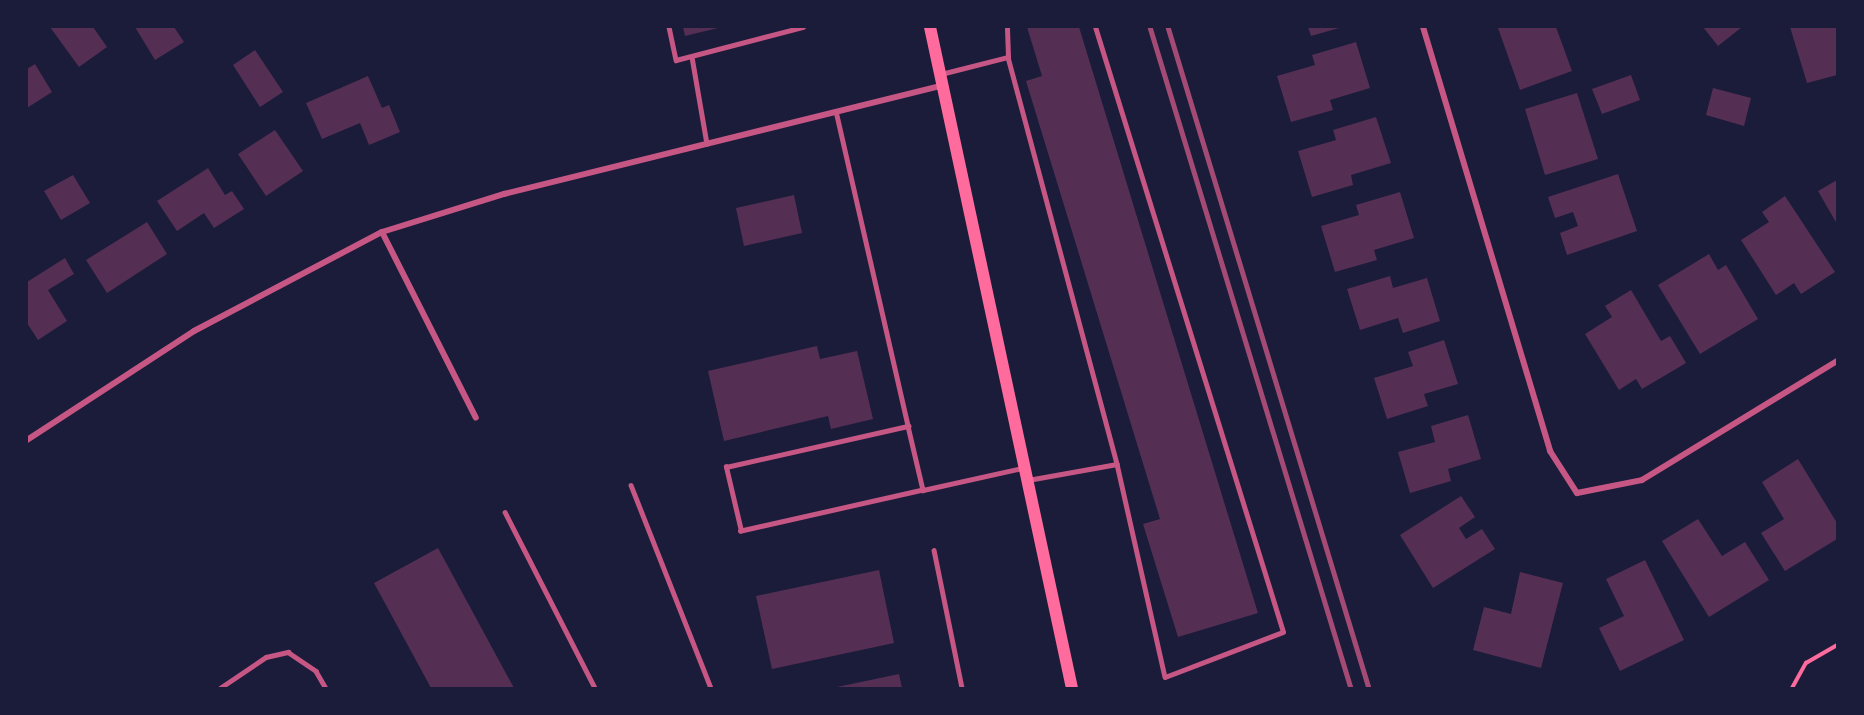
<!DOCTYPE html>
<style>
body{margin:0}
#map{position:relative;width:1864px;height:715px;overflow:hidden;background:#1b1b3a;font-family:Jost,sans-serif}
div>[style]{position:absolute}
[style*='--x']{left:calc(var(--x)*1px);top:calc(var(--y)*1px);width:calc(var(--w)*1px);rotate:calc(var(--a)*1deg)}
.building>*{inset:0;background:#542f53}
.path>*{height:4px;margin:-2px;padding:0 2px;transform-origin:2px;border-radius:2px;background:#ff6b9d}
.service>*{height:4.5px;margin:-2.25px;padding:0 2.25px;transform-origin:2.25px;border-radius:2.25px;background:#c65784}
.minor>*{height:6px;margin:-3px;padding:0 3px;transform-origin:3px;border-radius:3px;background:#c65784}
.secondary>*{height:12px;margin:-6px;padding:0 6px;transform-origin:6px;border-radius:6px;background:#ff6b9d}
.rail>*{height:4.5px;margin:-2.25px;padding:0 2.25px;transform-origin:2.25px;border-radius:2.25px;background:#a44b75}
span{translate:-50% -50%;white-space:nowrap;text-align:center;line-height:1.15;-webkit-text-stroke:5px #1b1b3a;paint-order:stroke}
.frame{position:absolute;inset:0;border:28px solid #1b1b3a;pointer-events:none}
</style>
<div id="map">
<div class="building">
<i style="clip-path:polygon(50px 27px,93px 27px,107px 47px,79px 67px)"></i>
<i style="clip-path:polygon(135px 27px,174px 27px,184px 42px,155px 60px)"></i>
<i style="clip-path:polygon(683px 27px,718px 27px,718px 28px,685px 36px)"></i>
<i style="clip-path:polygon(1027px 27px,1079px 27px,1258px 613px,1178px 637px,1143px 524px,1160px 519px,1026px 81px,1042px 76px)"></i>
<i style="clip-path:polygon(1308px 27px,1339px 27px,1339px 28px,1311px 36px)"></i>
<i style="clip-path:polygon(1556px 27px,1572px 71px,1520px 90px,1498px 28px)"></i>
<i style="clip-path:polygon(1703px 27px,1742px 27px,1718px 46px)"></i>
<i style="clip-path:polygon(1790px 27px,1837px 27px,1837px 75px,1807px 83px)"></i>
<i style="clip-path:polygon(1356px 42px,1370px 88px,1330px 100px,1333px 110px,1291px 122px,1277px 76px,1315px 65px,1312px 55px)"></i>
<i style="clip-path:polygon(255px 50px,283px 92px,260px 107px,233px 65px)"></i>
<i style="clip-path:polygon(35px 64px,52px 92px,27px 108px,27px 69px)"></i>
<i style="clip-path:polygon(1631px 75px,1640px 100px,1602px 114px,1592px 89px)"></i>
<i style="clip-path:polygon(368px 76px,382px 108px,389px 105px,400px 132px,369px 145px,360px 123px,322px 139px,306px 103px)"></i>
<i style="clip-path:polygon(1713px 88px,1751px 98px,1744px 126px,1706px 115px)"></i>
<i style="clip-path:polygon(1577px 93px,1598px 159px,1545px 175px,1525px 109px)"></i>
<i style="clip-path:polygon(1376px 117px,1391px 163px,1351px 175px,1353px 185px,1312px 197px,1298px 151px,1336px 140px,1333px 130px)"></i>
<i style="clip-path:polygon(275px 130px,303px 171px,266px 196px,238px 154px)"></i>
<i style="clip-path:polygon(208px 168px,225px 195px,232px 191px,244px 209px,214px 228px,204px 213px,177px 231px,157px 201px)"></i>
<i style="clip-path:polygon(1618px 174px,1637px 231px,1567px 255px,1560px 233px,1578px 226px,1573px 212px,1555px 218px,1548px 197px)"></i>
<i style="clip-path:polygon(73px 175px,90px 203px,61px 220px,44px 191px)"></i>
<i style="clip-path:polygon(1837px 180px,1837px 224px,1818px 191px)"></i>
<i style="clip-path:polygon(1400px 192px,1414px 238px,1374px 250px,1377px 260px,1335px 272px,1321px 226px,1359px 215px,1356px 205px)"></i>
<i style="clip-path:polygon(794px 195px,802px 233px,744px 246px,736px 208px)"></i>
<i style="clip-path:polygon(1785px 196px,1835px 272px,1801px 294px,1794px 283px,1776px 295px,1741px 240px,1769px 222px,1762px 212px)"></i>
<i style="clip-path:polygon(147px 222px,167px 254px,107px 293px,86px 260px)"></i>
<i style="clip-path:polygon(1709px 254px,1718px 270px,1726px 265px,1758px 319px,1700px 354px,1658px 285px)"></i>
<i style="clip-path:polygon(65px 258px,74px 274px,48px 290px,67px 321px,38px 340px,27px 323px,27px 282px)"></i>
<i style="clip-path:polygon(1390px 276px,1393px 288px,1427px 278px,1440px 321px,1403px 333px,1398px 318px,1360px 330px,1347px 289px)"></i>
<i style="clip-path:polygon(1631px 290px,1661px 341px,1670px 336px,1686px 363px,1642px 389px,1636px 379px,1619px 390px,1585px 334px,1612px 317px,1605px 306px)"></i>
<i style="clip-path:polygon(1444px 340px,1458px 384px,1424px 394px,1428px 406px,1387px 419px,1374px 378px,1413px 366px,1408px 352px)"></i>
<i style="clip-path:polygon(817px 346px,820px 359px,857px 351px,873px 419px,831px 429px,828px 416px,724px 441px,708px 371px)"></i>
<i style="clip-path:polygon(1468px 415px,1481px 459px,1448px 469px,1451px 481px,1410px 493px,1398px 452px,1435px 442px,1431px 426px)"></i>
<i style="clip-path:polygon(1798px 459px,1837px 523px,1837px 539px,1785px 571px,1761px 533px,1784px 519px,1762px 482px)"></i>
<i style="clip-path:polygon(1461px 496px,1475px 517px,1459px 528px,1466px 539px,1482px 529px,1495px 549px,1433px 588px,1400px 535px)"></i>
<i style="clip-path:polygon(1698px 519px,1722px 556px,1745px 542px,1769px 580px,1709px 617px,1662px 541px)"></i>
<i style="clip-path:polygon(438px 548px,514px 688px,431px 688px,374px 583px)"></i>
<i style="clip-path:polygon(1645px 560px,1684px 640px,1620px 671px,1599px 628px,1624px 616px,1606px 579px)"></i>
<i style="clip-path:polygon(879px 570px,894px 643px,772px 669px,756px 596px)"></i>
<i style="clip-path:polygon(1520px 572px,1563px 583px,1541px 668px,1473px 650px,1484px 607px,1511px 614px)"></i>
<i style="clip-path:polygon(899px 674px,902px 688px,838px 688px,837px 687px)"></i>
</div>
<div class="path">
<i style="--x:1792;--y:688;--w:29;--a:-61"></i>
<i style="--x:1806;--y:663;--w:36;--a:-30"></i>
</div>
<div class="service">
<i style="--x:669;--y:27;--w:34;--a:78"></i>
<i style="--x:676;--y:60;--w:131;--a:-14.6"></i>
<i style="--x:692;--y:57;--w:88;--a:80.2"></i>
<i style="--x:1008;--y:57;--w:421;--a:75"></i>
<i style="--x:1117;--y:464;--w:218;--a:77.3"></i>
<i style="--x:1165;--y:677;--w:126;--a:-20.9"></i>
<i style="--x:1283;--y:632;--w:634;--a:-107.26"></i>
<i style="--x:941;--y:74;--w:69;--a:-14.2"></i>
<i style="--x:1008;--y:57;--w:30;--a:-92"></i>
<i style="--x:836;--y:111;--w:323;--a:77.1"></i>
<i style="--x:908;--y:426;--w:66;--a:76.8"></i>
<i style="--x:923;--y:490;--w:187;--a:167.3"></i>
<i style="--x:741;--y:531;--w:66;--a:-103.2"></i>
<i style="--x:726;--y:467;--w:187;--a:-12.7"></i>
<i style="--x:1028;--y:480;--w:90;--a:-10.2"></i>
<i style="--x:631;--y:485;--w:218;--a:68.5"></i>
<i style="--x:923;--y:490;--w:101;--a:-12.5"></i>
<i style="--x:505;--y:512;--w:198;--a:62.9"></i>
<i style="--x:934;--y:550;--w:141;--a:78.5"></i>
<i style="--x:220;--y:688;--w:55;--a:-34"></i>
<i style="--x:266;--y:657;--w:23;--a:-13"></i>
<i style="--x:288;--y:652;--w:34;--a:34"></i>
<i style="--x:316;--y:671;--w:20;--a:60"></i>
</div>
<div class="minor">
<i style="--x:1423;--y:27;--w:443;--a:73.3"></i>
<i style="--x:1550;--y:451;--w:50;--a:57.3"></i>
<i style="--x:1577;--y:493;--w:66;--a:-11.3"></i>
<i style="--x:1642;--y:480;--w:228;--a:-31.4"></i>
<i style="--x:382;--y:232;--w:208;--a:63.2"></i>
<i style="--x:27;--y:440;--w:199;--a:-33.1"></i>
<i style="--x:194;--y:331;--w:212;--a:-27.8"></i>
<i style="--x:382;--y:232;--w:128;--a:-17.3"></i>
<i style="--x:504;--y:194;--w:452;--a:-13.9"></i>
</div>
<div class="secondary">
<i style="--x:930;--y:27;--w:676;--a:77.88"></i>
</div>
<div class="rail">
<i style="--x:1150;--y:27;--w:691;--a:73.09"></i>
<i style="--x:1168;--y:27;--w:691;--a:73.09"></i>
</div>
<div class="frame"></div>
</div>
